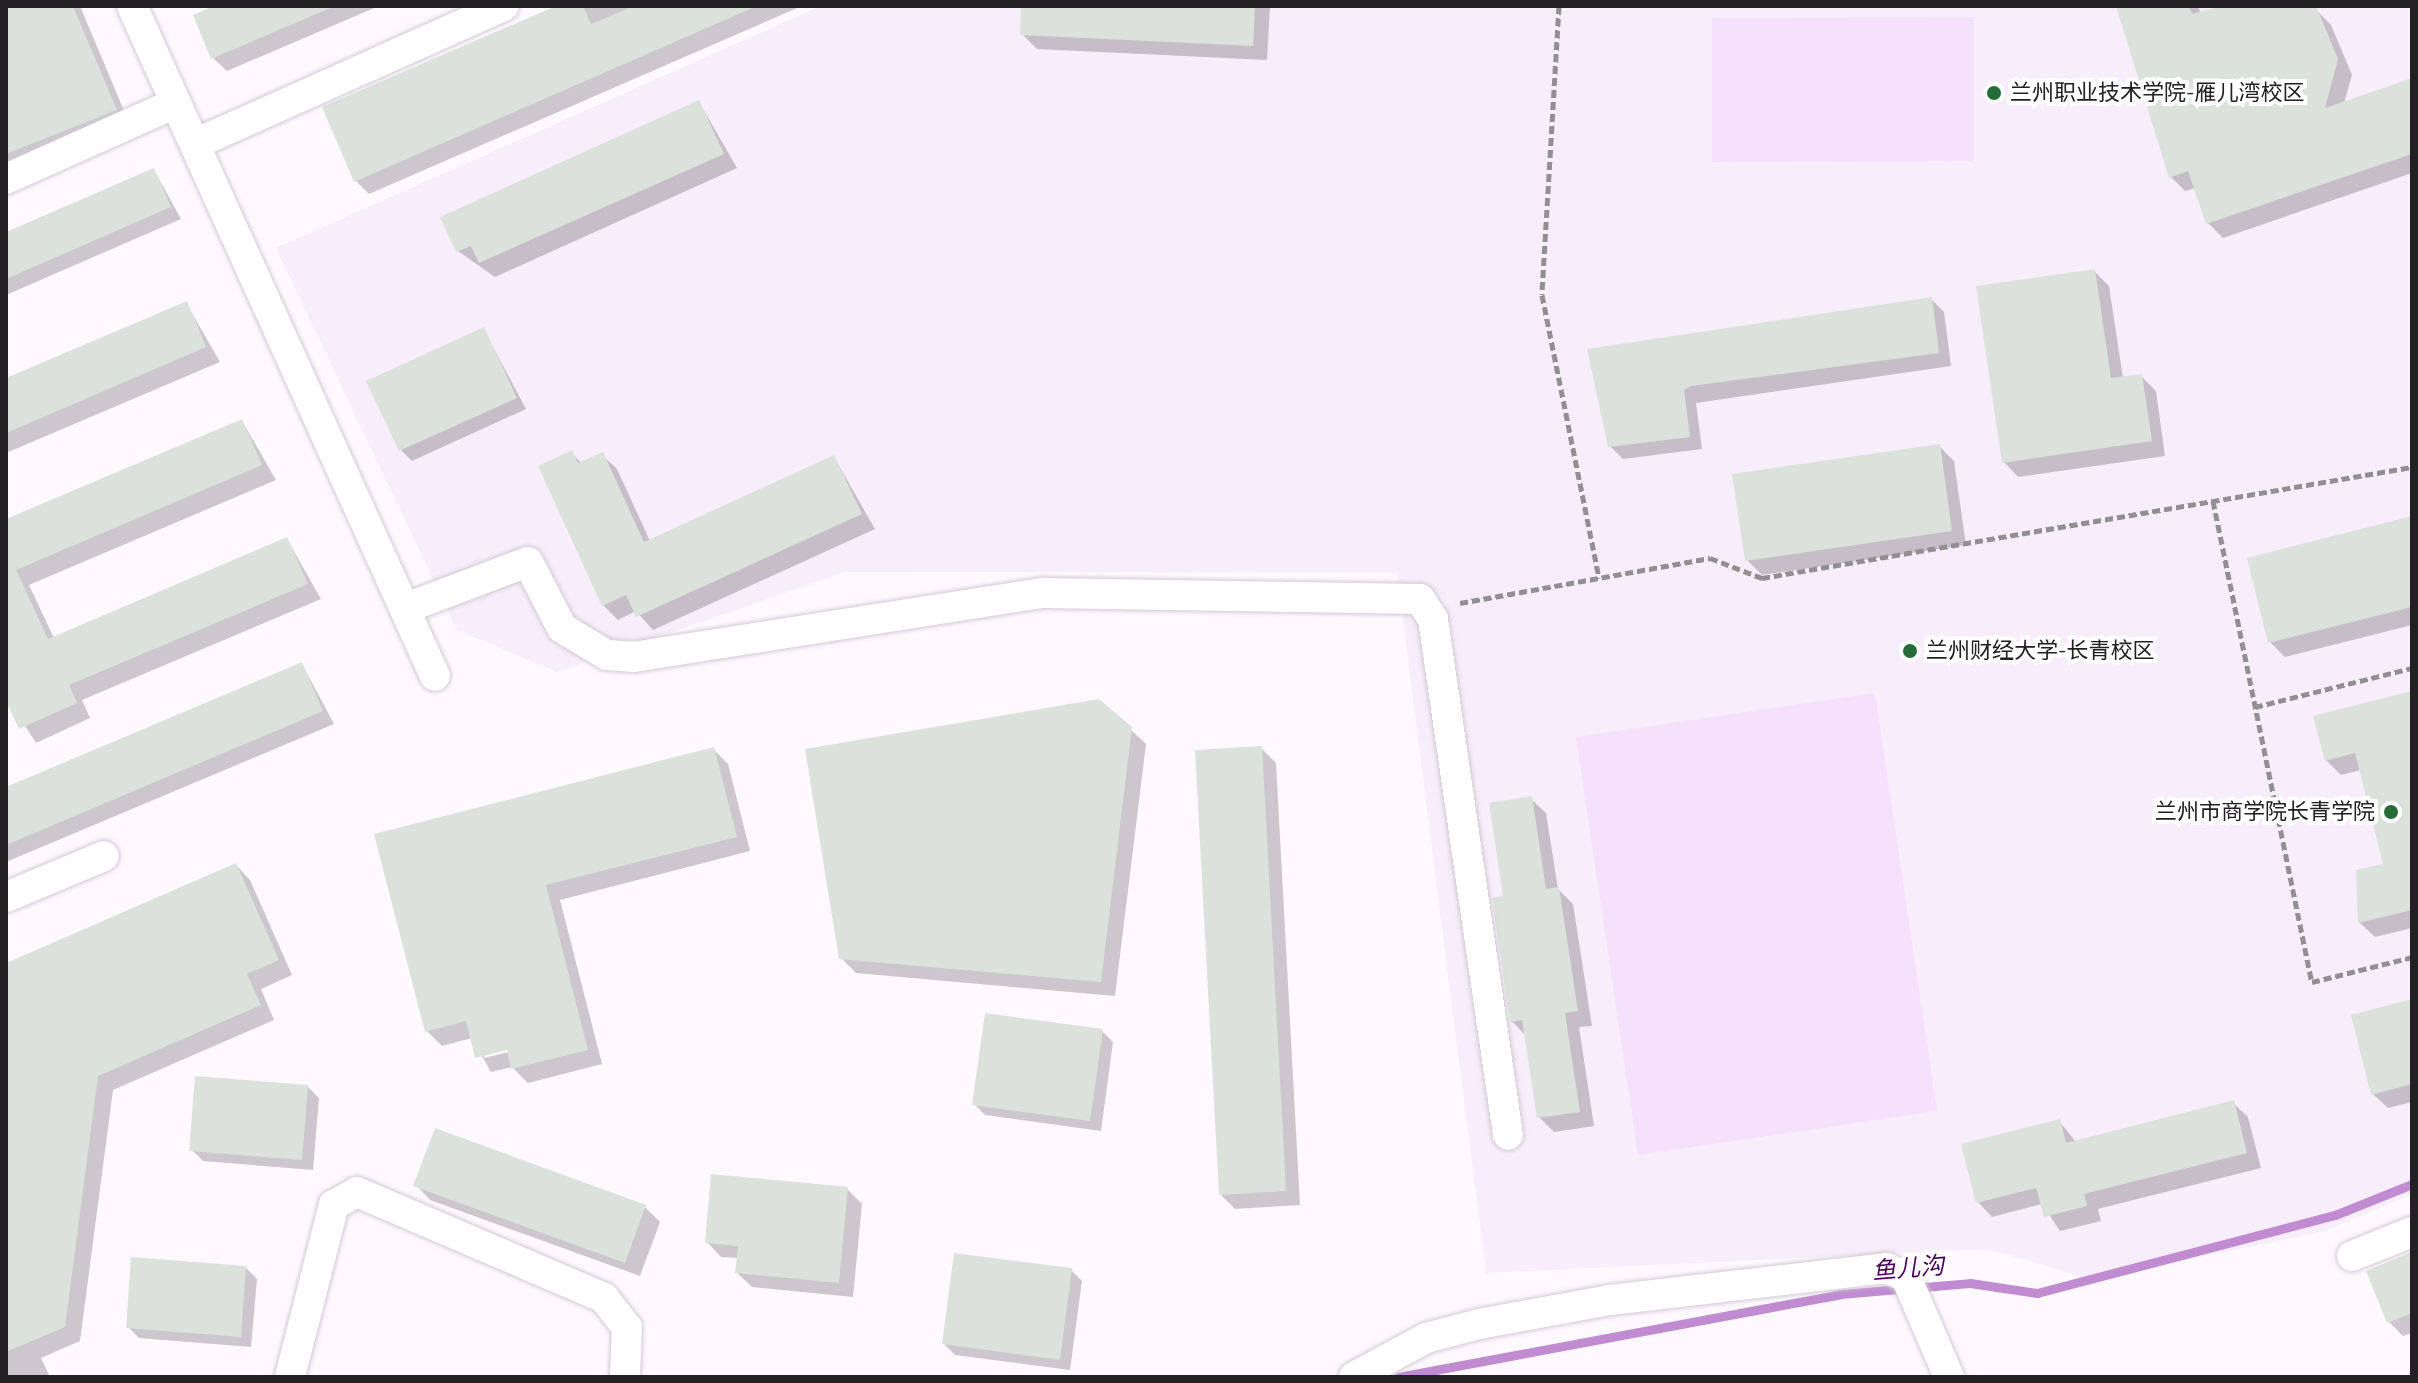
<!DOCTYPE html>
<meta charset="utf-8">
<style>
body{margin:0}
#map{position:relative;width:2418px;height:1383px;overflow:hidden;background:#fef9ff;font-family:Montserrat,"Noto Sans SC",sans-serif}
div>[style]{position:absolute}
[style*='--x']{left:calc(var(--x)*1px);top:calc(var(--y)*1px);width:calc(var(--w)*1px);rotate:calc(var(--a)*1deg)}
.built>*{inset:0;background:#f8edfb}
.green>*{inset:0;background:#f5e1fb}
.shadow>*{inset:0;background:#0003}
.stream>*{height:9px;margin:-4.5px;padding:0 4.5px;transform-origin:4.5px;border-radius:4.5px;background:#c18bd1}
.building>*{inset:0;background:#dae2db}
.path>*{height:5px;margin-top:-2.5px;transform-origin:0;background:repeating-linear-gradient(90deg,#928e93 0 8px,transparent 0 12px)}
.roads{filter:drop-shadow(0 0 2px #d1cbd2) drop-shadow(0 0 2px #d1cbd2)}
.minor>*{height:30px;margin:-15px;padding:0 15px;transform-origin:15px;border-radius:15px;background:#fff}
.dots>*{width:22px;height:22px;translate:-50% -50%;box-sizing:border-box;border:4px solid #fff;border-radius:50%}
span{translate:-50% -50%;white-space:nowrap;text-align:center;line-height:1.15;-webkit-text-stroke:8px #fff;paint-order:stroke}
.poi-label{font-size:22px;color:#222022}
.left{translate:0 -50%;text-align:left}
.right{translate:-100% -50%;text-align:right}
.water-label{font-size:24px;color:#480059;font-style:italic}
.frame{position:absolute;inset:0;border:8px solid #222022;pointer-events:none}
</style>
<div id="map">
<div class="built">
<i style="clip-path:polygon(821px 6px,2412px 6px,2412px 1194px,2322px 1232px,2090px 1279px,1988px 1249px,1486px 1273px,1397px 573px,846px 572px,557px 672px,457px 630px,276px 248px)"></i>
</div>
<div class="green">
<i style="clip-path:polygon(1974px 17px,1974px 161px,1712px 162px,1712px 18px)"></i>
<i style="clip-path:polygon(1875px 693px,1937px 1111px,1638px 1155px,1576px 737px)"></i>
</div>
<div class="shadow">
<i style="clip-path:polygon(6px 6px,80px 6px,130px 125px,6px 174px)"></i>
<i style="clip-path:polygon(219px 6px,379px 6px,227px 71px,213px 58px)"></i>
<i style="clip-path:polygon(561px 6px,802px 6px,369px 194px,356px 181px)"></i>
<i style="clip-path:polygon(1023px 6px,1270px 6px,1267px 60px,1037px 49px,1022px 34px)"></i>
<i style="clip-path:polygon(2132px 6px,2198px 6px,2201px 14px,2228px 6px,2315px 9px,2331px 25px,2352px 75px,2344px 103px,2412px 80px,2412px 173px,2223px 238px,2208px 223px,2196px 188px,2185px 191px,2170px 176px)"></i>
<i style="clip-path:polygon(699px 102px,737px 168px,495px 277px,458px 251px)"></i>
<i style="clip-path:polygon(154px 170px,181px 219px,6px 295px,6px 234px)"></i>
<i style="clip-path:polygon(2094px 271px,2109px 286px,2123px 378px,2141px 376px,2156px 391px,2165px 456px,2018px 477px,2004px 462px)"></i>
<i style="clip-path:polygon(1931px 299px,1944px 312px,1951px 366px,1696px 403px,1702px 449px,1623px 459px,1610px 446px,1590px 350px)"></i>
<i style="clip-path:polygon(186px 303px,220px 362px,6px 453px,6px 380px)"></i>
<i style="clip-path:polygon(484px 330px,526px 409px,412px 461px,401px 450px)"></i>
<i style="clip-path:polygon(242px 421px,276px 480px,29px 585px,54px 638px,287px 539px,321px 599px,82px 700px,90px 718px,36px 743px,6px 696px,6px 521px)"></i>
<i style="clip-path:polygon(1939px 446px,1954px 461px,1966px 545px,1762px 575px,1747px 560px)"></i>
<i style="clip-path:polygon(572px 453px,582px 464px,602px 455px,617px 469px,650px 541px,834px 457px,875px 529px,653px 630px,636px 611px,618px 620px,603px 605px)"></i>
<i style="clip-path:polygon(2412px 518px,2412px 625px,2285px 657px,2270px 642px)"></i>
<i style="clip-path:polygon(302px 664px,334px 724px,6px 862px,6px 789px)"></i>
<i style="clip-path:polygon(2412px 693px,2412px 928px,2375px 937px,2360px 923px,2358px 872px,2386px 865px,2361px 770px,2341px 775px,2326px 760px)"></i>
<i style="clip-path:polygon(1130px 729px,1146px 744px,1115px 996px,856px 973px,841px 958px)"></i>
<i style="clip-path:polygon(1261px 748px,1276px 763px,1300px 1205px,1235px 1209px,1220px 1194px)"></i>
<i style="clip-path:polygon(evenodd,713px 749px,728px 764px,750px 851px,560px 900px,602px 1064px,528px 1083px,512px 1067px,491px 1072px,472px 1038px,442px 1046px,427px 1031px,377px 835px,713px 749px,516px 1046px,517px 1050px,484px 1058px,484px 1054px,516px 1046px)"></i>
<i style="clip-path:polygon(1531px 799px,1546px 813px,1558px 889px,1573px 904px,1592px 1026px,1579px 1027px,1594px 1126px,1554px 1132px,1539px 1117px,1526px 1036px,1512px 1021px,1505px 897px)"></i>
<i style="clip-path:polygon(236px 865px,250px 880px,292px 975px,261px 989px,274px 1020px,113px 1090px,80px 1341px,41px 1358px,50px 1377px,6px 1377px,6px 965px)"></i>
<i style="clip-path:polygon(2412px 1001px,2412px 1102px,2388px 1108px,2373px 1094px)"></i>
<i style="clip-path:polygon(1102px 1031px,1113px 1042px,1101px 1131px,985px 1115px,974px 1104px)"></i>
<i style="clip-path:polygon(308px 1087px,319px 1098px,313px 1170px,203px 1161px,192px 1150px)"></i>
<i style="clip-path:polygon(2233px 1103px,2248px 1117px,2261px 1168px,2098px 1209px,2101px 1221px,2060px 1231px,2042px 1204px,1992px 1217px,1978px 1202px,2059px 1121px,2076px 1142px)"></i>
<i style="clip-path:polygon(416px 1185px,645px 1207px,660px 1222px,640px 1276px,430px 1200px)"></i>
<i style="clip-path:polygon(847px 1189px,862px 1204px,853px 1297px,752px 1287px,737px 1273px,738px 1258px,721px 1257px,707px 1242px)"></i>
<i style="clip-path:polygon(2412px 1255px,2412px 1333px,2403px 1336px,2389px 1322px)"></i>
<i style="clip-path:polygon(246px 1268px,257px 1279px,251px 1347px,139px 1338px,128px 1327px)"></i>
<i style="clip-path:polygon(1071px 1270px,1082px 1281px,1070px 1370px,955px 1355px,944px 1344px)"></i>
</div>
<div class="stream">
<i style="--x:1398;--y:1377;--w:450;--a:-10.6"></i>
<i style="--x:1840;--y:1294;--w:130;--a:-4.8"></i>
<i style="--x:1970;--y:1283;--w:68;--a:8.5"></i>
<i style="--x:2037;--y:1293;--w:308;--a:-14.7"></i>
<i style="--x:2335;--y:1215;--w:83;--a:-21.9"></i>
</div>
<div class="building">
<i style="clip-path:polygon(6px 6px,73px 6px,117px 110px,6px 154px)"></i>
<i style="clip-path:polygon(214px 6px,335px 6px,211px 59px,193px 15px)"></i>
<i style="clip-path:polygon(556px 6px,583px 6px,591px 24px,634px 6px,757px 6px,354px 182px,322px 107px)"></i>
<i style="clip-path:polygon(1021px 6px,1255px 6px,1253px 46px,1020px 35px)"></i>
<i style="clip-path:polygon(2116px 6px,2189px 6px,2192px 14px,2221px 6px,2316px 6px,2338px 59px,2325px 108px,2412px 78px,2412px 154px,2206px 224px,2188px 171px,2169px 178px)"></i>
<i style="clip-path:polygon(699px 100px,724px 154px,479px 263px,471px 246px,456px 252px,440px 217px)"></i>
<i style="clip-path:polygon(154px 168px,171px 207px,6px 279px,6px 232px)"></i>
<i style="clip-path:polygon(2095px 269px,2111px 378px,2142px 374px,2152px 441px,2002px 463px,1976px 286px)"></i>
<i style="clip-path:polygon(1932px 297px,1939px 353px,1691px 386px,1684px 390px,1690px 437px,1608px 447px,1587px 349px)"></i>
<i style="clip-path:polygon(187px 301px,206px 347px,6px 433px,6px 378px)"></i>
<i style="clip-path:polygon(484px 327px,517px 398px,399px 451px,366px 381px)"></i>
<i style="clip-path:polygon(242px 419px,262px 465px,16px 570px,48px 639px,287px 537px,308px 584px,69px 685px,77px 703px,19px 729px,6px 701px,6px 519px)"></i>
<i style="clip-path:polygon(1940px 444px,1952px 531px,1745px 561px,1732px 474px)"></i>
<i style="clip-path:polygon(572px 450px,578px 463px,603px 452px,644px 542px,834px 455px,862px 514px,636px 617px,626px 595px,602px 606px,538px 466px)"></i>
<i style="clip-path:polygon(2412px 516px,2412px 607px,2268px 643px,2247px 558px)"></i>
<i style="clip-path:polygon(302px 662px,323px 711px,6px 845px,6px 787px)"></i>
<i style="clip-path:polygon(2412px 691px,2412px 910px,2358px 923px,2356px 870px,2383px 864px,2355px 753px,2325px 761px,2313px 716px)"></i>
<i style="clip-path:polygon(1099px 699px,1132px 727px,1101px 982px,839px 959px,805px 749px)"></i>
<i style="clip-path:polygon(1262px 746px,1286px 1191px,1219px 1195px,1195px 750px)"></i>
<i style="clip-path:polygon(714px 747px,737px 837px,546px 885px,588px 1050px,511px 1069px,507px 1050px,475px 1058px,466px 1021px,425px 1032px,374px 834px)"></i>
<i style="clip-path:polygon(1532px 796px,1546px 889px,1559px 887px,1578px 1011px,1565px 1013px,1580px 1112px,1537px 1118px,1522px 1020px,1510px 1022px,1492px 898px,1503px 896px,1489px 803px)"></i>
<i style="clip-path:polygon(236px 863px,279px 960px,247px 974px,261px 1005px,98px 1076px,65px 1327px,6px 1352px,6px 963px)"></i>
<i style="clip-path:polygon(2412px 999px,2412px 1084px,2371px 1095px,2351px 1015px)"></i>
<i style="clip-path:polygon(985px 1013px,1103px 1029px,1090px 1121px,972px 1105px)"></i>
<i style="clip-path:polygon(195px 1076px,308px 1085px,302px 1160px,189px 1151px)"></i>
<i style="clip-path:polygon(2234px 1100px,2247px 1153px,2084px 1194px,2087px 1206px,2044px 1217px,2036px 1188px,1976px 1203px,1961px 1144px,2060px 1119px,2066px 1143px)"></i>
<i style="clip-path:polygon(435px 1128px,646px 1205px,625px 1263px,413px 1186px)"></i>
<i style="clip-path:polygon(711px 1174px,848px 1187px,839px 1283px,735px 1273px,738px 1246px,705px 1243px)"></i>
<i style="clip-path:polygon(2412px 1252px,2412px 1313px,2387px 1323px,2366px 1271px)"></i>
<i style="clip-path:polygon(954px 1253px,1072px 1268px,1060px 1360px,942px 1344px)"></i>
<i style="clip-path:polygon(131px 1257px,246px 1266px,241px 1337px,126px 1328px)"></i>
</div>
<div class="path">
<i style="--x:1559;--y:6;--w:289;--a:93.4"></i>
<i style="--x:1542;--y:295;--w:289;--a:78.6"></i>
<i style="--x:2213;--y:501;--w:491;--a:78.4"></i>
<i style="--x:2312;--y:982;--w:103;--a:-14"></i>
<i style="--x:1460;--y:603;--w:254;--a:-10.2"></i>
<i style="--x:1710;--y:558;--w:56;--a:21"></i>
<i style="--x:1762;--y:578;--w:659;--a:-9.69"></i>
<i style="--x:2255;--y:707;--w:162;--a:-14"></i>
</div>
<div class="roads">
<div class="minor">
<i style="--x:132;--y:6;--w:735;--a:65.67"></i>
<i style="--x:195;--y:144;--w:338;--a:-24.1"></i>
<i style="--x:6;--y:179;--w:186;--a:-24.1"></i>
<i style="--x:406;--y:608;--w:130;--a:-20.7"></i>
<i style="--x:528;--y:562;--w:74;--a:62.7"></i>
<i style="--x:562;--y:628;--w:52;--a:31"></i>
<i style="--x:607;--y:655;--w:26;--a:4"></i>
<i style="--x:633;--y:657;--w:415;--a:-8.9"></i>
<i style="--x:1043;--y:593;--w:377;--a:0.9"></i>
<i style="--x:1420;--y:599;--w:24;--a:57"></i>
<i style="--x:1433;--y:619;--w:521;--a:81.73"></i>
<i style="--x:6;--y:897;--w:106;--a:-22.7"></i>
<i style="--x:2352;--y:1256;--w:65;--a:-21.8"></i>
<i style="--x:290;--y:1377;--w:178;--a:-75.7"></i>
<i style="--x:334;--y:1205;--w:26;--a:-29"></i>
<i style="--x:357;--y:1192;--w:269;--a:23.2"></i>
<i style="--x:604;--y:1298;--w:37;--a:52"></i>
<i style="--x:627;--y:1327;--w:50;--a:92.3"></i>
<i style="--x:1354;--y:1377;--w:82;--a:-28.4"></i>
<i style="--x:1426;--y:1338;--w:55;--a:-14.8"></i>
<i style="--x:1479;--y:1324;--w:133;--a:-10.4"></i>
<i style="--x:1610;--y:1300;--w:278;--a:-6.6"></i>
<i style="--x:1886;--y:1268;--w:22;--a:24"></i>
<i style="--x:1906;--y:1277;--w:109;--a:66.7"></i>
</div>
</div>
<div class="dots">
<i style="left:1994px;top:93px;background:#266c38"></i>
<i style="left:1910px;top:651px;background:#266c38"></i>
<i style="left:2391px;top:812px;background:#266c38"></i>
</div>
<div class="poi-label">
<span class="left" style="left:2010px;top:93px">兰州职业技术学院-雁儿湾校区</span>
<span class="left" style="left:1926px;top:651px">兰州财经大学-长青校区</span>
<span class="right" style="left:2375px;top:812px">兰州市商学院长青学院</span>
</div>
<div class="water-label">
<span style="left:1908px;top:1268px;rotate:-5deg">鱼儿沟</span>
</div>
<div class="frame"></div>
</div>
